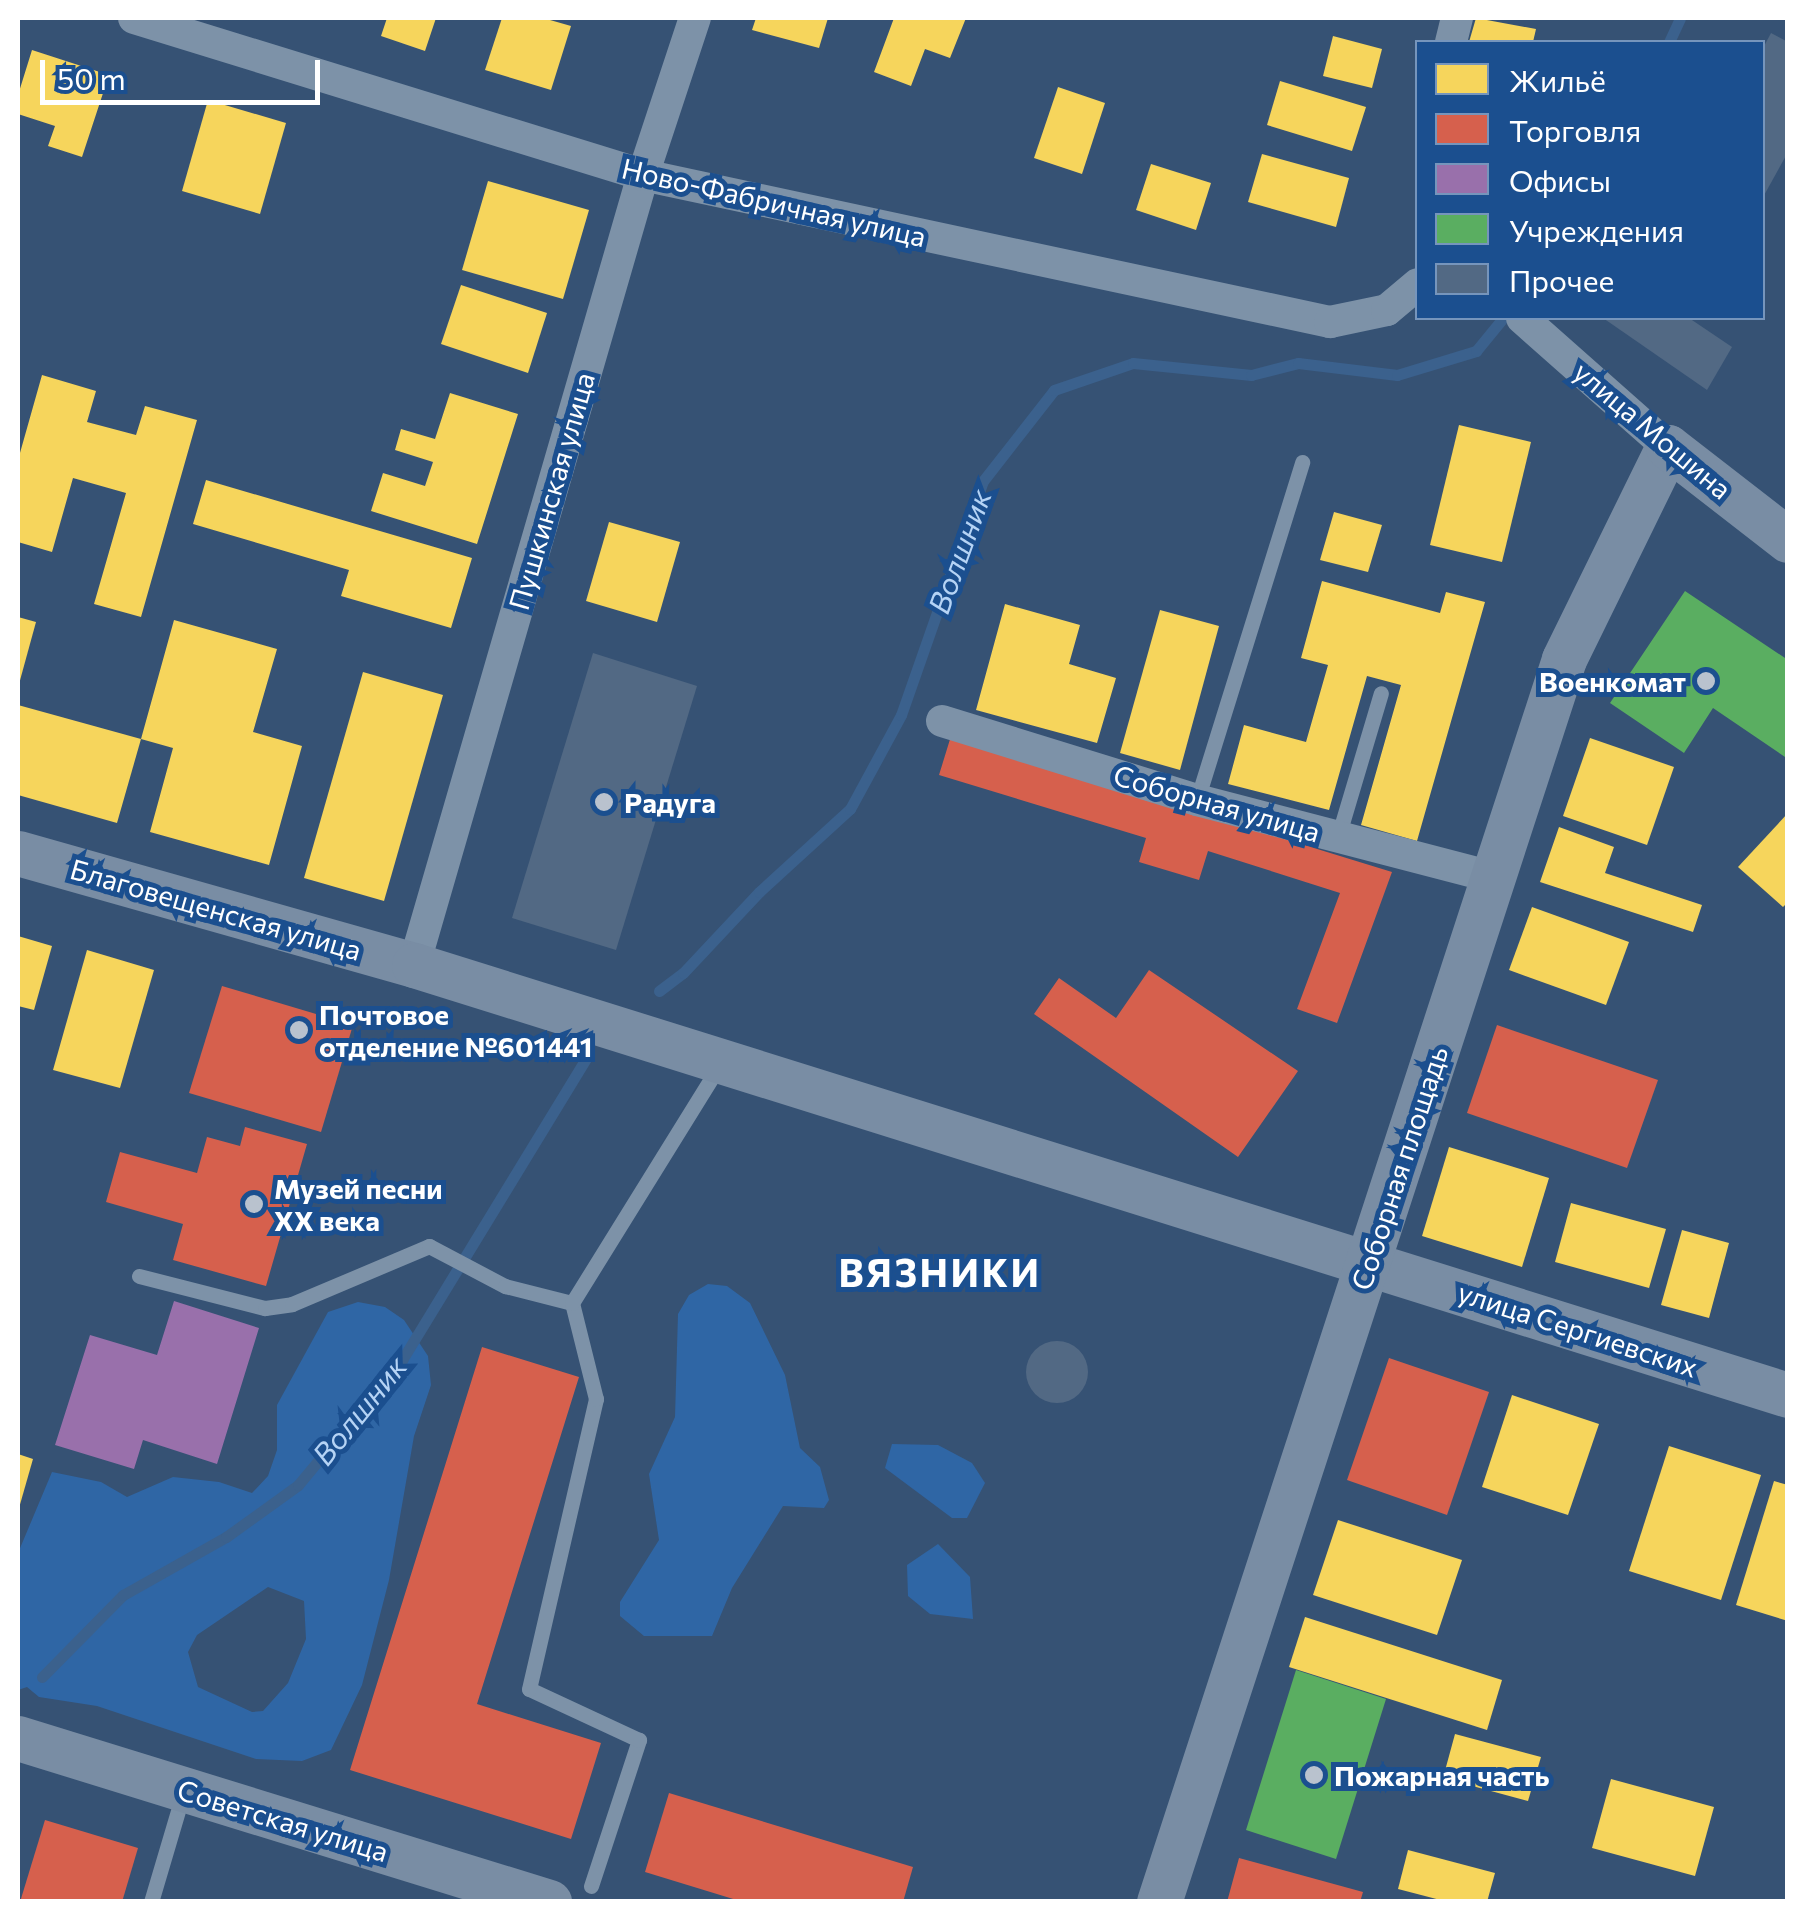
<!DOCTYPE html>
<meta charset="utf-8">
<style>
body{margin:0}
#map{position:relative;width:1805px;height:1919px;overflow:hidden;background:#365274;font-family:Commissioner,sans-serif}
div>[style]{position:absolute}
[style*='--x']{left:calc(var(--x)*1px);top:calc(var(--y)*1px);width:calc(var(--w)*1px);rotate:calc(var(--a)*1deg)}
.green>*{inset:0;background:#2f66a5}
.homes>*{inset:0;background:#f6d55c}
.shops>*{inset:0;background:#d6604d}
.offices>*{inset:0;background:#9970ab}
.public>*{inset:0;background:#5aae61}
.stream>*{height:11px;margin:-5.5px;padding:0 5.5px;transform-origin:5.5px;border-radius:5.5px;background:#3b618d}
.building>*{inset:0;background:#526984}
.round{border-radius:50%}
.lane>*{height:15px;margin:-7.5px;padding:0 7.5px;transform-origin:7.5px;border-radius:7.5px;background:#7d92a8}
.street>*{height:32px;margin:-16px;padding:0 16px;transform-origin:16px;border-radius:16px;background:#7d92a8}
.secondary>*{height:45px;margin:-22.5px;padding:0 22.5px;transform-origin:22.5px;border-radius:22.5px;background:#798da4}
.dots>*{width:28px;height:28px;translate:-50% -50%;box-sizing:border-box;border:5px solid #1b4f8f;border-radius:50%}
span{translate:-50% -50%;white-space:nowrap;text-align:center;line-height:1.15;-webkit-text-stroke:10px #1b4f8f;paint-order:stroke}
.street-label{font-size:28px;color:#fff}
.poi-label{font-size:28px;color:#fff;font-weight:700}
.right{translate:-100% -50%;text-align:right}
.left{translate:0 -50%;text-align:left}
.water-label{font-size:30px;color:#b5d3f5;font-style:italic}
.district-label{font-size:38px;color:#fff;font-weight:700;letter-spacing:2.5px}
.frame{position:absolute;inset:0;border:20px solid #fff;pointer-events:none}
.legend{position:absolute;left:1415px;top:40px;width:350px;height:280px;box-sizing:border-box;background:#1b4f8f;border:2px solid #7695bc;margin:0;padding:12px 18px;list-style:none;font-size:30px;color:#fff}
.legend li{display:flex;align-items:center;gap:20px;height:50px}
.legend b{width:50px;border:2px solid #7695bc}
.scale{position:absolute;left:40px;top:60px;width:280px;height:45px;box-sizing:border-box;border:5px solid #fff;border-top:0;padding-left:12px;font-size:30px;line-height:35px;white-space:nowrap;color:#fff;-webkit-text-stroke:8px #1b4f8f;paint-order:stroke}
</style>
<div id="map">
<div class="green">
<i style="clip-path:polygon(708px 1284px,727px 1286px,750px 1303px,785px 1375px,800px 1448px,820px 1467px,829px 1500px,824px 1508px,783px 1506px,732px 1588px,712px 1636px,644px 1636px,620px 1616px,620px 1602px,659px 1540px,649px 1474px,675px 1417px,678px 1314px,689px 1295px)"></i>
<i style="clip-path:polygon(evenodd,358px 1302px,385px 1307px,404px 1320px,428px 1356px,431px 1385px,414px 1436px,389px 1580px,362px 1685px,331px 1750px,302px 1761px,256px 1759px,97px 1706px,39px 1697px,27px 1687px,18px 1690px,18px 1553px,52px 1472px,101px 1482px,127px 1497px,173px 1477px,219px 1482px,252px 1493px,268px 1476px,277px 1450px,277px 1405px,328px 1312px,358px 1302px,268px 1587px,304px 1601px,306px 1639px,288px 1683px,263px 1711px,252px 1712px,198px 1687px,188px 1652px,197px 1635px,268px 1587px)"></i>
<i style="clip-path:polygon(892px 1444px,938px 1445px,972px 1463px,985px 1483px,967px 1518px,952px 1518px,885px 1468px)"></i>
<i style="clip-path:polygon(938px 1544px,970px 1577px,973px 1619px,930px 1614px,908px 1596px,907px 1565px)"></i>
</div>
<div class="homes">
<i style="clip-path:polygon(387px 18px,436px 18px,425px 51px,381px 36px)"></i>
<i style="clip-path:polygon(502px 18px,543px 18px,571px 26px,551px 90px,485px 70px)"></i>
<i style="clip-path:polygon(756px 18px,828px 18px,819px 48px,752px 30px)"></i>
<i style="clip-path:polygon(894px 18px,966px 18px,950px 58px,925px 49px,911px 86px,874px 72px)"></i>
<i style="clip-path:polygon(1476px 18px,1536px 29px,1533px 42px,1469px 42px)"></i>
<i style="clip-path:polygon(1333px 36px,1382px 49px,1372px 88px,1323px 76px)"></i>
<i style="clip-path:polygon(32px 50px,109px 75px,82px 157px,48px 146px,55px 126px,18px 114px,18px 95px)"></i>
<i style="clip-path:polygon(1280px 81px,1366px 107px,1352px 151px,1267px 125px)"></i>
<i style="clip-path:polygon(1058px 87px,1105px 103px,1082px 174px,1034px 158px)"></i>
<i style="clip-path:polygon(208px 100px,286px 123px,260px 214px,182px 191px)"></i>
<i style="clip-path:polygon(1262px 154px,1349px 178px,1336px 227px,1248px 202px)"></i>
<i style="clip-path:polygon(1151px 164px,1211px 183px,1196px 230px,1136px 210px)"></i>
<i style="clip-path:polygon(488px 181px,589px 210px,563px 299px,462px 270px)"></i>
<i style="clip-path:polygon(461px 285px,547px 313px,528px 373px,441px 344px)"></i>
<i style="clip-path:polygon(42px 375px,96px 391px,87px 422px,136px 435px,145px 406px,197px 420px,141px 617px,94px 604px,126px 493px,73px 478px,52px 552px,18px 542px,18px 460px)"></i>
<i style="clip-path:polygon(450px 393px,518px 414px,477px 544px,371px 511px,383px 473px,425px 486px,433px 462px,395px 450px,401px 429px,435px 439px)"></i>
<i style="clip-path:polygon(1459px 425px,1531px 442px,1502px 562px,1430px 545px)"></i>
<i style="clip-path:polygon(206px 480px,472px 558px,451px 628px,341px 596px,349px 570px,193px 524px)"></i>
<i style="clip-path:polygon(1334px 512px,1382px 525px,1368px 572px,1320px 560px)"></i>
<i style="clip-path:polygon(609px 522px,680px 542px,657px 622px,586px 601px)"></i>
<i style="clip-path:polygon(1322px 581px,1440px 613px,1446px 592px,1485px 602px,1417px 841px,1361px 825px,1401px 685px,1367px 676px,1329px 810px,1228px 784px,1244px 725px,1306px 742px,1328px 665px,1301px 658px)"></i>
<i style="clip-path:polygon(1005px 604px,1080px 625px,1069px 664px,1116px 678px,1097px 743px,976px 710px)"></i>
<i style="clip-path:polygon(1160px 610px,1219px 626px,1180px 770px,1120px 753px)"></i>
<i style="clip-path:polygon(18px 617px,36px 622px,19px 684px,18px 684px)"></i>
<i style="clip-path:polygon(174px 620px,277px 649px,253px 732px,302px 746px,269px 865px,150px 832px,173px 748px,141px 739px)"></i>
<i style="clip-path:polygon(363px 672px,443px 695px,384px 901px,304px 878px)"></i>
<i style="clip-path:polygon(18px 705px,141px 739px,117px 823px,18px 795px)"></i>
<i style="clip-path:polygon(1590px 738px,1674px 767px,1647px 845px,1563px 816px)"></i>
<i style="clip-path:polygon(1788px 813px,1788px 902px,1783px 907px,1738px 867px)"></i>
<i style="clip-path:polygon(1559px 827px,1614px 847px,1605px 873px,1702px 905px,1693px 932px,1540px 882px)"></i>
<i style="clip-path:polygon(1532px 907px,1629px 942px,1606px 1005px,1509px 970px)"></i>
<i style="clip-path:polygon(18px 936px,52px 946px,34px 1010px,18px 1006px)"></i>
<i style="clip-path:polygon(87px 950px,154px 970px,120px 1088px,53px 1070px)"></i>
<i style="clip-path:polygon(1449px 1147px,1549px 1178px,1522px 1267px,1422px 1236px)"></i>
<i style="clip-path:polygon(1571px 1203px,1666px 1229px,1649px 1288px,1555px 1262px)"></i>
<i style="clip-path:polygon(1682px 1230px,1729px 1243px,1709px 1318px,1661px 1305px)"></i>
<i style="clip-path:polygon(1512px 1395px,1599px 1424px,1568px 1515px,1482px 1487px)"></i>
<i style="clip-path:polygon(1669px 1446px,1761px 1475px,1721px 1600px,1629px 1571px)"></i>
<i style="clip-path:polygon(18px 1454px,33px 1459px,19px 1508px,18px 1508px)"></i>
<i style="clip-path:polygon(1774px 1481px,1788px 1485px,1788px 1621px,1736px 1605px)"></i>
<i style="clip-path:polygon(1338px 1520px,1462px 1560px,1437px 1635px,1313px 1595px)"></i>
<i style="clip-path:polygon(1305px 1617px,1502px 1680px,1487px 1730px,1289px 1667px)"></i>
<i style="clip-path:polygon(1455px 1734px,1541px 1757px,1528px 1801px,1443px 1778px)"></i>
<i style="clip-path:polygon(1611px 1779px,1714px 1807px,1695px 1876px,1592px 1848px)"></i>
<i style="clip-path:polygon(1408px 1850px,1495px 1873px,1487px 1902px,1448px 1902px,1398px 1889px)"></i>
</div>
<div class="shops">
<i style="clip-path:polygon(951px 736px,1392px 872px,1337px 1023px,1297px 1009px,1340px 893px,1208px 851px,1199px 880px,1139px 862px,1146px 838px,939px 775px)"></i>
<i style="clip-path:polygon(1149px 970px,1298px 1071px,1238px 1157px,1034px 1014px,1059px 978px,1116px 1018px)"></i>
<i style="clip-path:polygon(222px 986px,353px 1025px,321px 1132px,189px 1093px)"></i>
<i style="clip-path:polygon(1497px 1025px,1658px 1080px,1627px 1168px,1467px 1113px)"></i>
<i style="clip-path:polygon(245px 1127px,307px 1144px,266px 1286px,173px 1260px,183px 1224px,106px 1202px,120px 1152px,197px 1173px,207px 1137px,240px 1146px)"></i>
<i style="clip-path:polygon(482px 1347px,579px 1377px,477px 1704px,601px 1743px,571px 1839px,350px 1770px)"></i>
<i style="clip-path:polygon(1389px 1358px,1489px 1392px,1447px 1515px,1347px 1480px)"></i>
<i style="clip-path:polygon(669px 1793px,913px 1867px,903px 1902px,743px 1902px,645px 1872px)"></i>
<i style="clip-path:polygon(45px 1820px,138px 1848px,122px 1902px,20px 1902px)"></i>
<i style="clip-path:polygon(1239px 1858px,1363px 1892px,1360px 1902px,1227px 1902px)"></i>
</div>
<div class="offices">
<i style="clip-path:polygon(174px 1301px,259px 1328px,217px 1464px,143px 1440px,134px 1469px,55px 1445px,90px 1335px,157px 1355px)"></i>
</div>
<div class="public">
<i style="clip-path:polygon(1685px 591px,1788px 660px,1788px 759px,1713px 708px,1684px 753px,1610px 703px)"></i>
<i style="clip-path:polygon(1296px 1670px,1386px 1699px,1336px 1859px,1246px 1830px)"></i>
</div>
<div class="stream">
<i style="--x:1669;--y:42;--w:26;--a:-65"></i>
<i style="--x:659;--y:991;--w:30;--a:-37"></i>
<i style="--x:683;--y:973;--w:111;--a:-46.8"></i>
<i style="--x:759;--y:892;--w:123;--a:-42.4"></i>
<i style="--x:850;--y:809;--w:107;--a:-61.5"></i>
<i style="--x:901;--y:715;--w:248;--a:-70.7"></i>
<i style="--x:983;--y:481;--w:115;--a:-52"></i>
<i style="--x:1054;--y:390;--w:83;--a:-18.9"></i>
<i style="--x:1133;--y:363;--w:119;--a:5.8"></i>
<i style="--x:1251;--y:375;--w:49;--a:-14.3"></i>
<i style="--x:1298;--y:363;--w:100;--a:6.9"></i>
<i style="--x:1397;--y:375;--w:83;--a:-16.9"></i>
<i style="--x:1476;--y:351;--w:43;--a:-50.7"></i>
<i style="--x:42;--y:1677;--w:115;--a:-45.4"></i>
<i style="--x:123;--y:1595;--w:118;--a:-29.4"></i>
<i style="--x:226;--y:1537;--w:89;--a:-35.8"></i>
<i style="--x:298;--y:1485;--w:163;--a:-50.2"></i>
<i style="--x:402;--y:1360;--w:353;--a:-58.6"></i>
</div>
<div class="building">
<i style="clip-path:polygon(1771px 33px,1788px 42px,1788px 152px,1762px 199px,1762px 50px)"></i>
<i style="clip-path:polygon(1603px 318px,1689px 318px,1732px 347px,1707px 390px)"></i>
<i style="clip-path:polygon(593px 653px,697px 686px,616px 950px,512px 918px)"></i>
<i class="round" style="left:1026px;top:1341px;width:62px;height:62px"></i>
</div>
<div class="lane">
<i style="--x:1197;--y:800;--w:354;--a:-72.7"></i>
<i style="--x:1338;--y:837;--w:150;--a:-73.4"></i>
<i style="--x:139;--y:1276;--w:130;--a:14.3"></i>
<i style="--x:265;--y:1308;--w:27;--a:-8"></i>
<i style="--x:292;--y:1304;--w:149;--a:-22.9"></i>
<i style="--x:429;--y:1246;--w:86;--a:27.8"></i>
<i style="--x:505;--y:1286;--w:69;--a:14.2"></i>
<i style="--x:591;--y:1886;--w:154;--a:-71.8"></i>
<i style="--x:639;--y:1740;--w:121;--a:-155.1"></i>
<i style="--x:529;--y:1689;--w:298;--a:-77"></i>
<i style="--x:596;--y:1399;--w:99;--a:-104"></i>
<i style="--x:572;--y:1303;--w:281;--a:-58.2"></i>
<i style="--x:151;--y:1902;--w:113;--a:-73.5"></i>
</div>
<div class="street">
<i style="--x:134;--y:18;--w:533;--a:17.14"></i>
<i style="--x:643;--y:175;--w:703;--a:12.08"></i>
<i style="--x:1330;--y:322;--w:58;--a:-11.9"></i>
<i style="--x:1387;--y:310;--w:40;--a:-40"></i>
<i style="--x:1451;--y:42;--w:25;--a:-76"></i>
<i style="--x:1522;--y:318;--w:195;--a:41.5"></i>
<i style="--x:942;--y:721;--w:267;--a:17.2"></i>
<i style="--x:1197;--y:800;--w:306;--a:14.6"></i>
<i style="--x:414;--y:965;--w:823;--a:-73.83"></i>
<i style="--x:643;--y:175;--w:165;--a:-71.7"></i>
</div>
<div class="secondary">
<i style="--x:18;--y:853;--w:412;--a:15.8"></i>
<i style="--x:414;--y:965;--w:1440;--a:17.38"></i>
<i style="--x:18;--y:1738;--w:556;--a:17.16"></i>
<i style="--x:1159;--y:1902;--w:1307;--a:-71.95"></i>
<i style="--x:1564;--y:659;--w:236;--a:-63.9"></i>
<i style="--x:1668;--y:447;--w:152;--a:37.8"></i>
</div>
<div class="dots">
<i style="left:1706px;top:681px;background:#b9c2ce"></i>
<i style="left:604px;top:802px;background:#b9c2ce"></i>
<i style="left:299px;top:1030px;background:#b9c2ce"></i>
<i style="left:254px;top:1204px;background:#b9c2ce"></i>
<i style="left:1314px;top:1775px;background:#b9c2ce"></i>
</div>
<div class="street-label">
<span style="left:774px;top:202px;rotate:13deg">Ново-Фабричная улица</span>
<span style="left:1653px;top:430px;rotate:40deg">улица Мошина</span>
<span style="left:551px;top:491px;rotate:-74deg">Пушкинская улица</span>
<span style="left:1217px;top:803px;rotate:16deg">Соборная улица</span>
<span style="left:216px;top:909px;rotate:16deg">Благовещенская улица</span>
<span style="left:1399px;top:1168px;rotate:-72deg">Соборная площадь</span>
<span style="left:1578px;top:1329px;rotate:18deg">улица Сергиевских</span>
<span style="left:283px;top:1820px;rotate:17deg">Советская улица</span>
</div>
<div class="poi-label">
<span class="right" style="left:1686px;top:681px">Военкомат</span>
<span class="left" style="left:624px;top:802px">Радуга</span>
<span class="left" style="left:319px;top:1030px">Почтовое<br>отделение №601441</span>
<span class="left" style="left:274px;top:1204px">Музей песни<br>XX века</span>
<span class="left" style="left:1334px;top:1775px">Пожарная часть</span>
</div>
<div class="water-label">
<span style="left:959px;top:551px;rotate:-70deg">Волшник</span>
<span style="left:359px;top:1410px;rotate:-51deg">Волшник</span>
</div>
<div class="district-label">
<span style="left:940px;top:1272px">ВЯЗНИКИ</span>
</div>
<div class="frame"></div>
<ul class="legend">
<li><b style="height:28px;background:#f6d55c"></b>Жильё</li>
<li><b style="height:28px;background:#d6604d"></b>Торговля</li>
<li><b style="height:28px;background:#9970ab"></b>Офисы</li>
<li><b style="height:28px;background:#5aae61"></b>Учреждения</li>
<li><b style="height:28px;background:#526984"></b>Прочее</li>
</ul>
<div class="scale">50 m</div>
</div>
